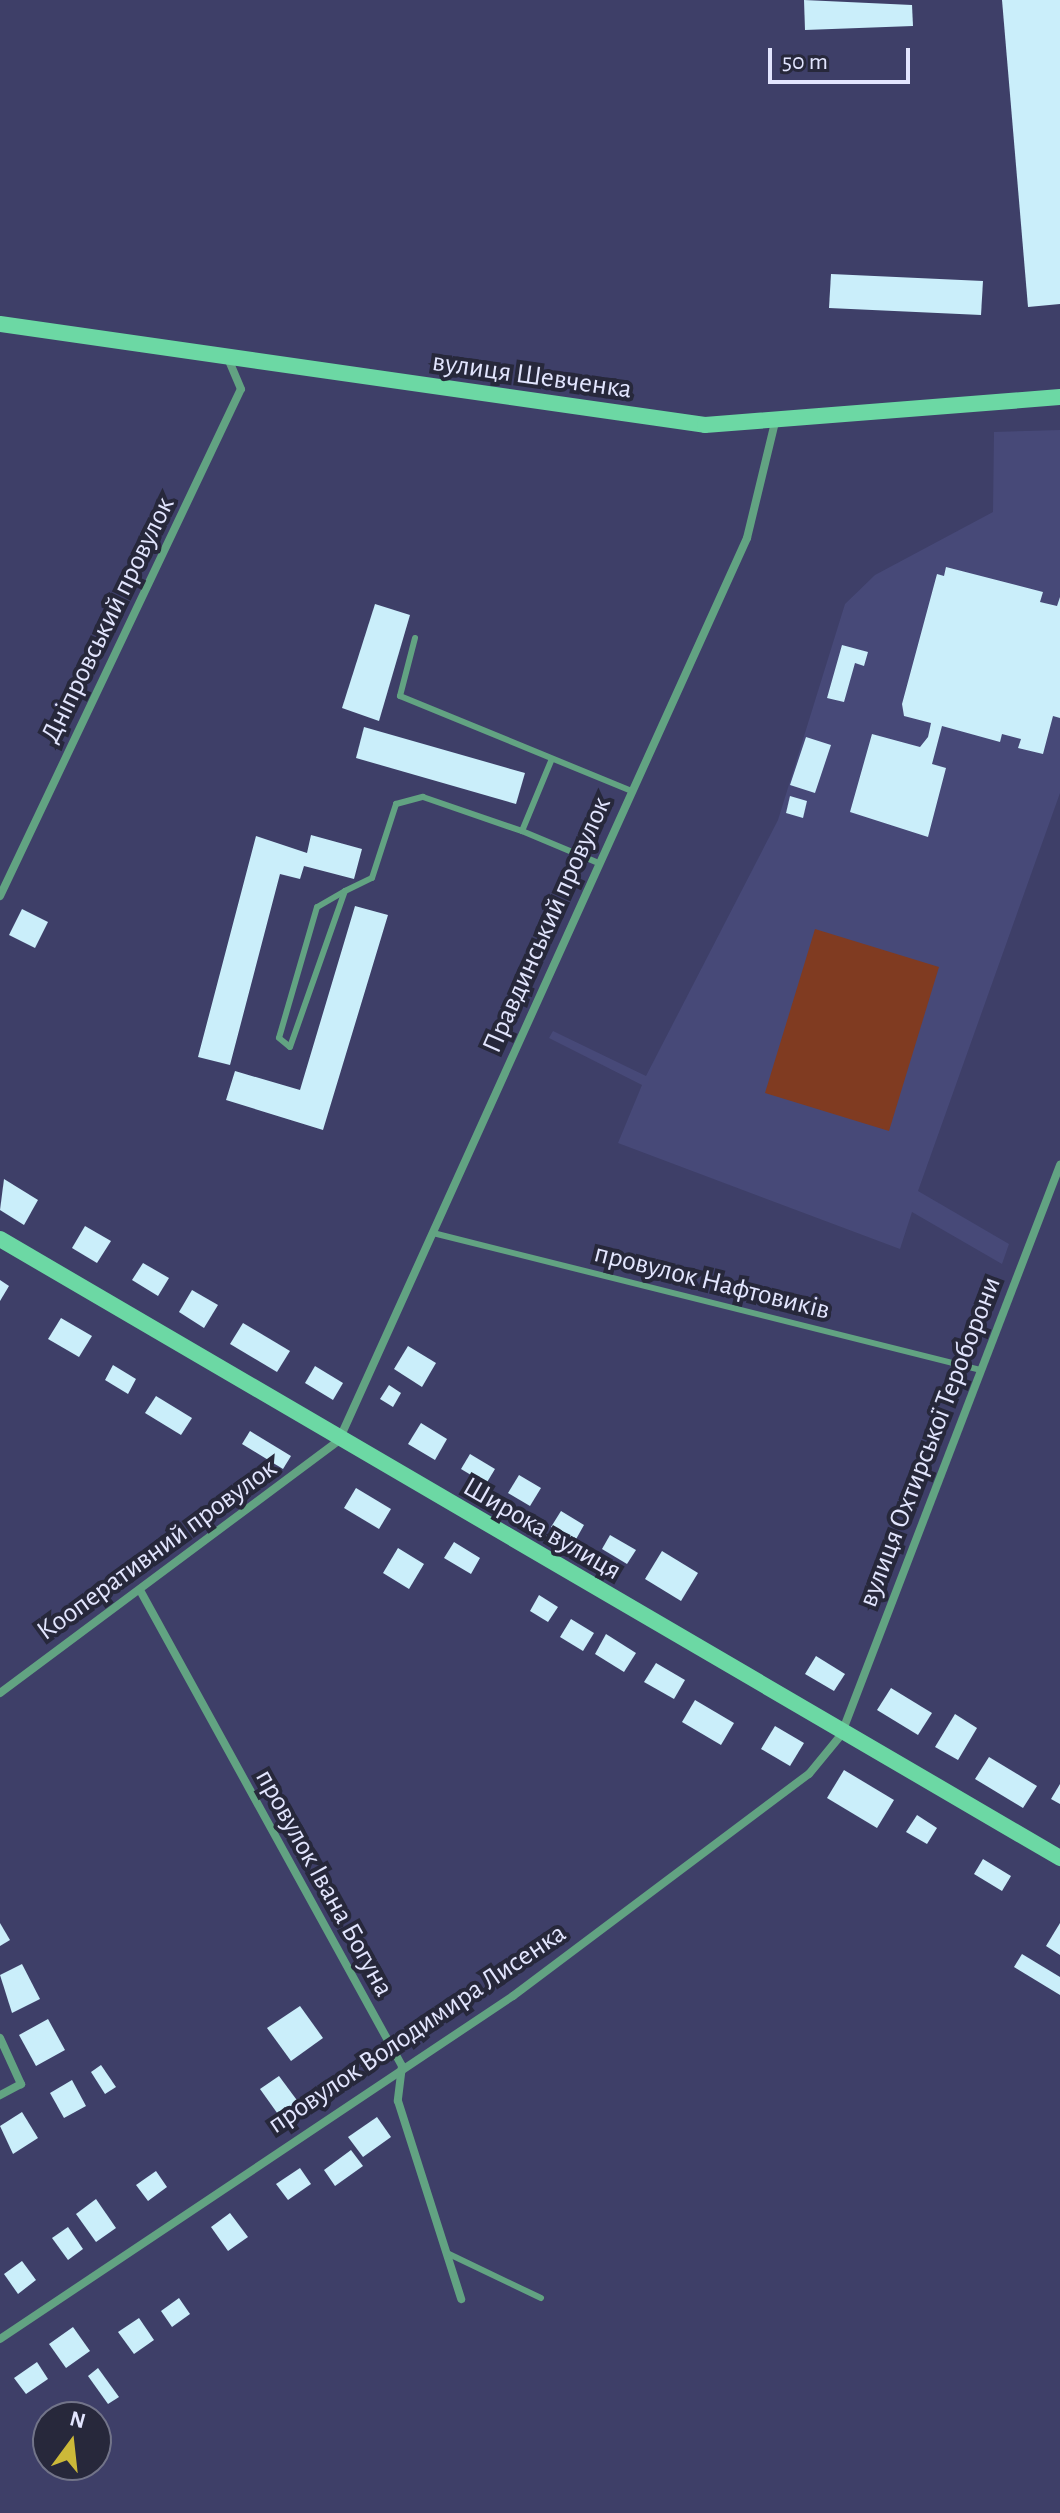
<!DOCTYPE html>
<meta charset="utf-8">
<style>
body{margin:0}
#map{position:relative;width:1060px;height:2513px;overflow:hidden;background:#3e3f68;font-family:"Alegreya Sans",sans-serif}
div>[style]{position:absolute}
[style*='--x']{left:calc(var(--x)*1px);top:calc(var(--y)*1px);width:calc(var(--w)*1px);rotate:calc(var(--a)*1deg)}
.built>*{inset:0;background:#474978}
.green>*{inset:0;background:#803b21}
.building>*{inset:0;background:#caeefa}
.lane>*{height:6px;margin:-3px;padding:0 3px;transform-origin:3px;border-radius:3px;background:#62a382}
.street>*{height:8px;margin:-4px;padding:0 4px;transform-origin:4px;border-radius:4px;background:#62a382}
.secondary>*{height:16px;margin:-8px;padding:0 8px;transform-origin:8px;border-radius:8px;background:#6cd8a4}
span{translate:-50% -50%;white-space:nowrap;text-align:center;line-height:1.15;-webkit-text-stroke:8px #27283b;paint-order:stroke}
.street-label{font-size:28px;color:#e2e5fe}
.north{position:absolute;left:32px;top:2401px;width:80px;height:80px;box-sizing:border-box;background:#27283b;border:2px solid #727489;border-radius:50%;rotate:15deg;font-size:22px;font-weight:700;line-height:32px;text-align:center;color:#e2e5fe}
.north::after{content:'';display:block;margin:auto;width:28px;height:36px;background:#ccb939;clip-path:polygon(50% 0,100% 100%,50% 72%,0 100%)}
.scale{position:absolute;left:768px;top:48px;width:142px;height:36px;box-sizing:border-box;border:4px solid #e2e5fe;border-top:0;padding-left:10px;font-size:24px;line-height:28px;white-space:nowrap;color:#e2e5fe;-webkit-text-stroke:6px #27283b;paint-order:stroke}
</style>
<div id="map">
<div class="built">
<i style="clip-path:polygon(1060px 430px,1060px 793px,918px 1191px,1009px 1244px,1002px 1264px,912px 1212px,900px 1249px,618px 1143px,642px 1085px,549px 1038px,553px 1031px,646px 1076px,778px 820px,845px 604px,875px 575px,993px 512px,994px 432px)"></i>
</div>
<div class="green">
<i style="clip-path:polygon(815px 929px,939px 967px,889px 1131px,765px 1093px)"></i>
</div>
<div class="building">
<i style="clip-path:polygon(804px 0,912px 5px,913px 26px,805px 30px)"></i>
<i style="clip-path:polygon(1002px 0,1060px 0,1060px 304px,1028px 307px)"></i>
<i style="clip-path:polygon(831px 274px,983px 281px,981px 315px,829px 308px)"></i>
<i style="clip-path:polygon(946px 567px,1043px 592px,1040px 602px,1057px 606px,1060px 597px,1060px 718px,1053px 716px,1043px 754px,1018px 748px,1021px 739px,1002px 734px,1000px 742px,942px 726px,932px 764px,946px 768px,928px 837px,850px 812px,872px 734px,920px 747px,928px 737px,931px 723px,904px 716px,902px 704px,937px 574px,944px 576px)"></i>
<i style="clip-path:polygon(375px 604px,410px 615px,379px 721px,342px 708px)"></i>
<i style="clip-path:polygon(842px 645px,868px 652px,864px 666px,855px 663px,844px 702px,827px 698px)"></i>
<i style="clip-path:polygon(364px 727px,525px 773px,516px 804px,356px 758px)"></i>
<i style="clip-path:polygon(806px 737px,831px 745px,815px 793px,790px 785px)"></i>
<i style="clip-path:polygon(790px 796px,807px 801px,803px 818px,786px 813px)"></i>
<i style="clip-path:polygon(311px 835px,362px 849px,354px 879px,304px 866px,300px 879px,280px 874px,230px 1065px,198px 1057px,256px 836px,307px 853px)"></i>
<i style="clip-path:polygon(355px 906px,388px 915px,323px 1130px,226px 1100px,235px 1071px,300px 1090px)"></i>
<i style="clip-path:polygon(22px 909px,48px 922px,35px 948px,9px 935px)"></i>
<i style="clip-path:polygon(4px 1179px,38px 1200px,24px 1225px,0 1210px)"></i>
<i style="clip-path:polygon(85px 1226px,111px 1241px,97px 1263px,72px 1248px)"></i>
<i style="clip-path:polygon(143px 1263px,169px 1278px,158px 1296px,132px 1280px)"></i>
<i style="clip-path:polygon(0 1280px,9px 1286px,0 1301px)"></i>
<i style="clip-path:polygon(192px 1290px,218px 1305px,204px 1328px,179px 1312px)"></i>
<i style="clip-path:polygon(61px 1318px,92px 1336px,79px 1357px,48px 1339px)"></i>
<i style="clip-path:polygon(243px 1323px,290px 1351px,277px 1372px,230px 1344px)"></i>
<i style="clip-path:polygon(408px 1346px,436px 1363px,422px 1387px,394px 1369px)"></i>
<i style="clip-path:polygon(113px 1365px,136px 1379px,128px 1394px,105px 1380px)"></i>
<i style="clip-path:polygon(315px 1366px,343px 1383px,333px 1400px,305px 1383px)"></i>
<i style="clip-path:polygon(389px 1385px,401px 1393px,393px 1407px,380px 1399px)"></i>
<i style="clip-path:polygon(156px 1396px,192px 1418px,181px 1435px,145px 1413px)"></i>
<i style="clip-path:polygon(421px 1423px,447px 1439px,435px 1460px,408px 1444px)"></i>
<i style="clip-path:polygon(250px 1431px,291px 1456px,283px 1469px,242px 1444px)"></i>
<i style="clip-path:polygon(470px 1454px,495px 1469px,486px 1484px,461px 1469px)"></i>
<i style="clip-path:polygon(519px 1475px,541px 1488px,530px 1506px,508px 1493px)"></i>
<i style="clip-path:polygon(356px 1488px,391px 1509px,379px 1529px,344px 1508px)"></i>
<i style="clip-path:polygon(561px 1511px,584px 1525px,575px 1541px,551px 1527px)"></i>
<i style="clip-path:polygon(610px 1535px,636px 1550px,627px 1564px,602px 1549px)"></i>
<i style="clip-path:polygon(454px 1542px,480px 1558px,471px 1574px,444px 1558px)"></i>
<i style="clip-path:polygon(398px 1548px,424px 1564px,409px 1589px,383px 1573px)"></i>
<i style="clip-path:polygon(662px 1551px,698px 1573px,681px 1601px,645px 1579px)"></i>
<i style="clip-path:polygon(539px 1595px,558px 1607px,548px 1622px,530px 1611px)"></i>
<i style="clip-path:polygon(571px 1619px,594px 1633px,583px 1651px,560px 1637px)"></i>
<i style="clip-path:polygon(606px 1634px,636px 1653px,624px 1672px,595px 1654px)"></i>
<i style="clip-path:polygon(816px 1656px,845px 1674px,834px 1691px,805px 1674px)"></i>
<i style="clip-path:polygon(656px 1663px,685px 1680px,674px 1699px,644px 1682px)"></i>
<i style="clip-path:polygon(891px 1688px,932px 1713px,918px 1735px,877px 1710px)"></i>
<i style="clip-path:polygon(695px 1700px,734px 1723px,721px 1745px,682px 1722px)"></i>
<i style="clip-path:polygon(955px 1714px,977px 1728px,958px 1760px,935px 1747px)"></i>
<i style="clip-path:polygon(775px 1726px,804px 1743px,790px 1766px,761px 1749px)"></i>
<i style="clip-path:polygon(989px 1757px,1037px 1786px,1023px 1808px,975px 1779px)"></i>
<i style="clip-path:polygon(844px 1770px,894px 1800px,877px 1828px,827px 1798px)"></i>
<i style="clip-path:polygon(1060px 1784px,1060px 1804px,1051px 1799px)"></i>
<i style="clip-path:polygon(917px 1815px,937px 1828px,927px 1844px,906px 1832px)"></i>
<i style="clip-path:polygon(983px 1859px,1011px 1876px,1002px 1891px,974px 1874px)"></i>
<i style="clip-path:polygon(0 1923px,10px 1940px,0 1946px)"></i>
<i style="clip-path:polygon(1060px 1923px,1060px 1955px,1046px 1946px)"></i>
<i style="clip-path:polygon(1022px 1954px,1060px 1977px,1060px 1995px,1014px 1967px)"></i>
<i style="clip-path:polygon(22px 1964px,40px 1999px,12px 2013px,0 1975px)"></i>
<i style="clip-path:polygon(300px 2006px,323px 2038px,291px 2061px,267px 2028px)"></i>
<i style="clip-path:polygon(48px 2019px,65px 2050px,36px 2066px,19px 2035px)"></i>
<i style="clip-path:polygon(101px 2065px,116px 2087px,105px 2094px,91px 2072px)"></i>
<i style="clip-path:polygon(279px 2076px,299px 2103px,280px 2117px,260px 2089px)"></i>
<i style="clip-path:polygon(72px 2080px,86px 2106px,64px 2118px,50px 2093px)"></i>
<i style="clip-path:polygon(22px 2112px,38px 2138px,13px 2154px,0 2126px)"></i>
<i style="clip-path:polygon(377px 2117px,391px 2137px,363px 2157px,348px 2137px)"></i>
<i style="clip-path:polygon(351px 2150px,363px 2166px,335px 2186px,324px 2170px)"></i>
<i style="clip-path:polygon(300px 2168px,311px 2184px,288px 2200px,276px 2184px)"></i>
<i style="clip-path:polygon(156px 2171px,167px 2187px,148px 2201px,136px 2185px)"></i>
<i style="clip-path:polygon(96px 2199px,116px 2228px,96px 2242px,76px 2214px)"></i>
<i style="clip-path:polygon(230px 2213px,248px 2237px,228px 2251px,211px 2227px)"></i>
<i style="clip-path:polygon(68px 2227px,83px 2249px,68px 2260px,52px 2238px)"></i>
<i style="clip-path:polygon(22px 2261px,36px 2280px,18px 2294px,4px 2274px)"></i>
<i style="clip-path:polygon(179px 2298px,190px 2314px,172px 2327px,161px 2311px)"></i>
<i style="clip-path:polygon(139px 2318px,154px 2340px,134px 2354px,118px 2332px)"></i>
<i style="clip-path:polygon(73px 2327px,90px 2351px,66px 2368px,49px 2344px)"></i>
<i style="clip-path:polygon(37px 2362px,48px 2379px,26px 2394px,14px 2378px)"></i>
<i style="clip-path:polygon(98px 2368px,119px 2397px,108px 2404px,88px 2376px)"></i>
</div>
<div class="lane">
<i style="--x:415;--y:638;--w:60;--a:104.5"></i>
<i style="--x:400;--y:696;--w:251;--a:22.3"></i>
<i style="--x:522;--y:831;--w:80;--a:22.7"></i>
<i style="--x:345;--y:891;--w:32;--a:150"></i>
<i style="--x:317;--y:907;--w:136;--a:106.2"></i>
<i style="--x:279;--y:1038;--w:14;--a:39"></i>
<i style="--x:290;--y:1047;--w:165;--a:-70.6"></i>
<i style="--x:345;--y:891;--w:30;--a:-26"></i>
<i style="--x:372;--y:878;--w:78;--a:-72"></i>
<i style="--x:396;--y:804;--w:28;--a:-15"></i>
<i style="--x:423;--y:797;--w:105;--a:19"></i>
<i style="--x:522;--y:831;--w:76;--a:-67.5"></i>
<i style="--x:433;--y:1233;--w:565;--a:14.04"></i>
<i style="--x:449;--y:2254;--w:102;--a:25.6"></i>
</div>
<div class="street">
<i style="--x:0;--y:896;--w:561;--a:-64.58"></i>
<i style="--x:241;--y:389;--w:30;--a:-113"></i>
<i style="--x:141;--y:1592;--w:541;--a:61.16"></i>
<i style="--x:402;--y:2066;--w:35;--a:97"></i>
<i style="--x:398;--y:2101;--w:208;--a:72.3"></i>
<i style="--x:0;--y:1693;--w:423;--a:-36.7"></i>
<i style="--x:339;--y:1440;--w:990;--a:-65.66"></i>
<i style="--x:747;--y:538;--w:119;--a:-76.4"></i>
<i style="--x:0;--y:2038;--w:51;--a:65.5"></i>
<i style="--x:21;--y:2084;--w:24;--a:152"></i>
<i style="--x:0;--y:2339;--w:617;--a:-33.77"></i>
<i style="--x:513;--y:1996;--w:370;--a:-36.9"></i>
<i style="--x:809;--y:1774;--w:50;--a:-50.6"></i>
<i style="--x:841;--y:1735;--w:611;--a:-68.98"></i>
</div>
<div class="secondary">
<i style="--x:0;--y:324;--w:712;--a:8.15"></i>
<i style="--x:705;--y:425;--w:356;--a:-4.5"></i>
<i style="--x:0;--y:1239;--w:1228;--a:30.28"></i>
</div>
<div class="street-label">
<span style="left:532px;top:376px;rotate:8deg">вулиця Шевченка</span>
<span style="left:108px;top:620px;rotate:-64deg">Дніпровський провулок</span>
<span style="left:547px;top:925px;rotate:-66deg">Правдинський провулок</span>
<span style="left:712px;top:1282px;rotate:14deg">провулок Нафтовиків</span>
<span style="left:930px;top:1442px;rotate:-69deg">вулиця Охтирської Тероборони</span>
<span style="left:542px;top:1529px;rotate:30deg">Широка вулиця</span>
<span style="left:157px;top:1550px;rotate:-36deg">Кооперативний провулок</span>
<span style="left:324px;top:1883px;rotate:61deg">провулок Івана Богуна</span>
<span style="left:417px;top:2029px;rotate:-34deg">провулок Володимира Лисенка</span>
</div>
<div class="north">N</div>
<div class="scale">50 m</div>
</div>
